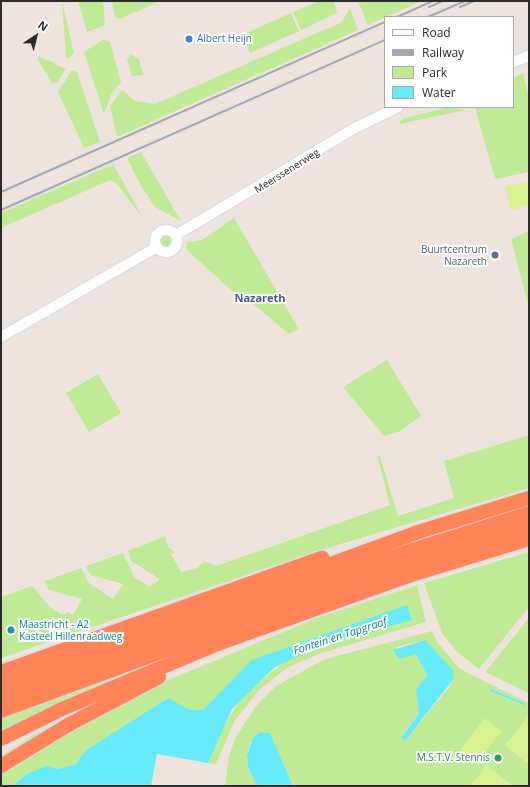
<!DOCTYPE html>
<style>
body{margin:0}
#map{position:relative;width:530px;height:787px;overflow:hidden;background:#efe4dd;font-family:"Open Sans",sans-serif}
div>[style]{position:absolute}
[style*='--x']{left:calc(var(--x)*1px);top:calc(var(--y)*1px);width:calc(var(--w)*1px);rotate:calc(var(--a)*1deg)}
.green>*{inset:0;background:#c0ea95}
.round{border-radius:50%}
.pitch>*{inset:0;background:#d8f290}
.water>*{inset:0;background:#67eafa}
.stream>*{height:2px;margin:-1px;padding:0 1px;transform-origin:1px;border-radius:1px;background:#67eafa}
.roads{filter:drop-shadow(0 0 1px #d2d9e6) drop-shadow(0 0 1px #d2d9e6)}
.secondary>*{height:10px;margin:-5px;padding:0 5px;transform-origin:5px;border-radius:5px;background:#fff}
.secondary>.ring{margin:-5px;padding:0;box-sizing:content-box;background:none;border:10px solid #fff;border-radius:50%}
.highway>*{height:14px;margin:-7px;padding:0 7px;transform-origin:7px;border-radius:7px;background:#ff8558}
.rail>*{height:2px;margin:-1px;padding:0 1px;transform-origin:1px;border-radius:1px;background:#9fa7b8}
.dots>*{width:11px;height:11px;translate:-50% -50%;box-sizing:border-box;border:2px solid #fff;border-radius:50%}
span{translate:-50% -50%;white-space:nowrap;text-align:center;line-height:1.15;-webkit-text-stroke:3.5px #fff;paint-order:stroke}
.shop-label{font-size:10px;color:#366cbe}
.left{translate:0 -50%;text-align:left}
.street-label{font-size:10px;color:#2c2c2c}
.service-label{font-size:10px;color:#4e5e75}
.right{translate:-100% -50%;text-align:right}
.culture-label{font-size:10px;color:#0d838f}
.leisure-label{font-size:10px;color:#27864d}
.neighbourhood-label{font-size:11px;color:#475b81;font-weight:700}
.water-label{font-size:11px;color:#03809c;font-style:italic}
.frame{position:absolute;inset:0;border:2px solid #2c2c2c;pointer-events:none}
.legend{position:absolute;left:384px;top:16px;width:130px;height:92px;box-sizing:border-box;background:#fff;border:1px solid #ababab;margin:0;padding:5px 7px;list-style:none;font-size:12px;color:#2c2c2c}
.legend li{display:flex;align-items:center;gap:8px;height:20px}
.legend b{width:20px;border:1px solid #ababab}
.north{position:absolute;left:16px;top:16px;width:40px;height:40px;-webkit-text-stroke:3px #fff;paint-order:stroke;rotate:35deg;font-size:11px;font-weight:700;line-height:16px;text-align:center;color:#2c2c2c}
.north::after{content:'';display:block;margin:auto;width:14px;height:18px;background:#2c2c2c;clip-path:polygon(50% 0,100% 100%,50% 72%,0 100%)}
</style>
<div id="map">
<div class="green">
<i style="clip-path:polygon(62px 1px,74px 53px,69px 58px,66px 58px)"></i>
<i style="clip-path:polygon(78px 1px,103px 1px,105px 25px,87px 32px)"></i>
<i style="clip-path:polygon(112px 1px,160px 1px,120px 19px,115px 17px)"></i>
<i style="clip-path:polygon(319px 1px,334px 1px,337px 13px,301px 30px,293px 12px)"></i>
<i style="clip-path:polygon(358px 1px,422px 1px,368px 25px)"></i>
<i style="clip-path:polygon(350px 8px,358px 30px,117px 137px,110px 106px,122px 90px,135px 101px,155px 104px,342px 22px)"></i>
<i style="clip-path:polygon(291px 13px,299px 31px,250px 53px,242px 35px)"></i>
<i style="clip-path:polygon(104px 39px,110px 42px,121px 82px,111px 94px,104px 114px,112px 139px,84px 52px)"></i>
<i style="clip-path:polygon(130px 54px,139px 59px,143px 75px,132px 76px,127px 60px)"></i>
<i style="clip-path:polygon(39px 56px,66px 69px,57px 82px,52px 83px,37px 58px)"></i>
<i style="clip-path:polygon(72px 70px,77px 72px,100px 142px,84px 148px,58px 92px)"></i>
<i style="clip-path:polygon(523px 73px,529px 97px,529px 172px,495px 179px,475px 107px,513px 107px,513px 78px)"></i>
<i style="clip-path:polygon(450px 107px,466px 110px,399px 124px,402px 119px)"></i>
<i style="clip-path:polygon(141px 152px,181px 221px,155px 207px,141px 186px,127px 158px)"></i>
<i style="clip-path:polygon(113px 164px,143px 218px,117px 184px,110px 180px,1px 228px,1px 213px)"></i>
<i style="clip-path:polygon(234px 218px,299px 329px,289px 334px,246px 298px,243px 301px,186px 249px,187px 242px,202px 240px)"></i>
<i style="clip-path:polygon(529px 231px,529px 308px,511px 239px)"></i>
<i class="round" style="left:158px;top:232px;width:16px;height:16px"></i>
<i style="clip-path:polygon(387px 360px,421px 416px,400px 431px,384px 436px,343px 387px)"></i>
<i style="clip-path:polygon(98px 374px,121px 413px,89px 432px,66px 393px)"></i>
<i style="clip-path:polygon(529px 435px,529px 488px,317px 551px,1px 658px,1px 597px,32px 586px,50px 607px,62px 615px,68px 612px,73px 615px,82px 599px,49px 590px,45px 581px,81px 568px,89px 583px,113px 599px,123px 584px,90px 575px,86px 566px,123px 553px,134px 577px,149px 586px,155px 584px,160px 579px,131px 561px,128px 551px,165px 536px,168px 547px,175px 552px,171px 554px,181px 572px,197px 568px,204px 561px,216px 566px,390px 505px,377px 455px,380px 456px,398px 516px,454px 498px,444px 461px)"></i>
<i style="clip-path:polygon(529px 552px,529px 607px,479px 669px,457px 652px,442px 633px,424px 583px)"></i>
<i style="clip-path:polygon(417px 585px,426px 622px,318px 654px,287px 668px,259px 690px,234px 722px,216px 764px,208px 763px,214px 743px,241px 698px,287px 659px,320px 645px,331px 631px,203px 710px,190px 710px,167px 698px,76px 764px,59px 769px,51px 767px,25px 775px,13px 786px,1px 786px,1px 772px,142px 691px,317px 618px)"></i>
<i style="clip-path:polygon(529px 618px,529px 693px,485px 672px)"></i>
<i style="clip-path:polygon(evenodd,432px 631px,437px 642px,460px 669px,529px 703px,529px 718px,505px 745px,529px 764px,529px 786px,512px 786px,487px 766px,470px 786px,293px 786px,270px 733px,261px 732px,250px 743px,247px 755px,248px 767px,257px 786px,225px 786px,229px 755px,236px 737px,256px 706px,276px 686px,325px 659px,432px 631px,425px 640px,454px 671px,450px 686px,405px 741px,404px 733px,419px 713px,416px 690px,427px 675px,416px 654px,405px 656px,396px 647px,425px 640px)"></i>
<i style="clip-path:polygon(213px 640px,1px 734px,1px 716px)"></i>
<i style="clip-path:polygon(142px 682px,1px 763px,1px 756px,32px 736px)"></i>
</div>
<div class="pitch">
<i style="clip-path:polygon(529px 181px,529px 206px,511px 210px,505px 187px)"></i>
<i style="clip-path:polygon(528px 717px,529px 718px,529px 764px,505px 745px)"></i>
<i style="clip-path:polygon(485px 718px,502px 731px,476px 763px,460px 750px)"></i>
<i style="clip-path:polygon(487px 765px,512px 786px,470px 786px)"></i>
</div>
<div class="water">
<i style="clip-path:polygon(407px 605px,412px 620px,320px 645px,275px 667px,232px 709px,208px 763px,157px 754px,151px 786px,13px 786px,25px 775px,46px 766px,59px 769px,76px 764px,85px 751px,168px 698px,190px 710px,203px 710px,252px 660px)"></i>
<i style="clip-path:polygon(425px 640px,454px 671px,452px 681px,405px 741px,402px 737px,419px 713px,416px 690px,427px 675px,416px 654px,399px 659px,393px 650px)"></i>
<i style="clip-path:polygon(270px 733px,293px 786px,257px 786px,248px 767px,247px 755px,253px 738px,261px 732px)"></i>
</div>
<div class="stream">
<i style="--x:491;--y:690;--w:36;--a:23"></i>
</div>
<div class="roads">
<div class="secondary">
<i style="--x:513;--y:62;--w:17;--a:-21"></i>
<i class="ring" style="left:155px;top:230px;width:12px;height:12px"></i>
<i style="--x:176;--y:235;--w:209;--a:-30.9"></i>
<i style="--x:355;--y:128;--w:48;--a:-26"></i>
<i style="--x:1;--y:337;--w:180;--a:-30"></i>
</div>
<div class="highway">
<i style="--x:1;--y:672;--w:341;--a:-19.6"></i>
<i style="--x:1;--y:684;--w:441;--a:-20"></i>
<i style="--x:415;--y:533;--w:119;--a:-17.1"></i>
<i style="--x:1;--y:698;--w:377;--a:-20.2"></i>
<i style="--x:355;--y:568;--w:182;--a:-17.5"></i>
<i style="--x:1;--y:711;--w:382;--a:-20.2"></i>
<i style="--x:359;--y:579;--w:178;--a:-17.3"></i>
<i style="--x:1;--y:739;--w:68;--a:-26.2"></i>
<i style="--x:62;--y:709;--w:171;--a:-22.7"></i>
<i style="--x:220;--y:643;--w:200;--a:-19.6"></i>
<i style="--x:408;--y:576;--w:127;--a:-17"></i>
<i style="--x:1;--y:766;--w:79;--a:-31.5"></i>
<i style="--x:68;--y:725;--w:103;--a:-27.8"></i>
</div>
</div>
<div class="rail">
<i style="--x:429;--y:7;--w:15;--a:-23"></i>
<i style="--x:460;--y:7;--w:15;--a:-23"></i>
<i style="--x:397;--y:17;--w:39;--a:-24"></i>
<i style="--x:428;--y:17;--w:40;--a:-23.4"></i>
<i style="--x:1;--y:192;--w:420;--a:-23.9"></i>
<i style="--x:1;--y:210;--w:420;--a:-23.9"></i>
</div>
<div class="dots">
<i style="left:189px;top:39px;background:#3f7fe0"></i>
<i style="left:495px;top:255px;background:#5c6f8a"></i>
<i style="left:11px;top:630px;background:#0f9aa8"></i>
<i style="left:498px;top:758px;background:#2e9e5b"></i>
</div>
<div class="shop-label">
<span class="left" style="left:197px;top:39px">Albert Heijn</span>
</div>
<div class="street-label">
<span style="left:287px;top:171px;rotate:-32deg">Meerssenerweg</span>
</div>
<div class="service-label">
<span class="right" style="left:487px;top:255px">Buurtcentrum<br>Nazareth</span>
</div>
<div class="culture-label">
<span class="left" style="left:19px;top:630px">Maastricht - A2<br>Kasteel Hillenraadweg</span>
</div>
<div class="leisure-label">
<span class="right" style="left:490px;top:758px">M.S.T.V. Stennis</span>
</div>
<div class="neighbourhood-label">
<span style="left:260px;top:298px">Nazareth</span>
</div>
<div class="water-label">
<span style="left:340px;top:636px;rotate:-18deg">Fontein en Tapgraaf</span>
</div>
<div class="frame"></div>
<ul class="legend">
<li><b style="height:5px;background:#fff"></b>Road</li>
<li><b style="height:5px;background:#9fa7b8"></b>Railway</li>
<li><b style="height:11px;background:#c0ea95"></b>Park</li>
<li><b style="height:11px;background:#67eafa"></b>Water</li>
</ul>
<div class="north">N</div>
</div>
